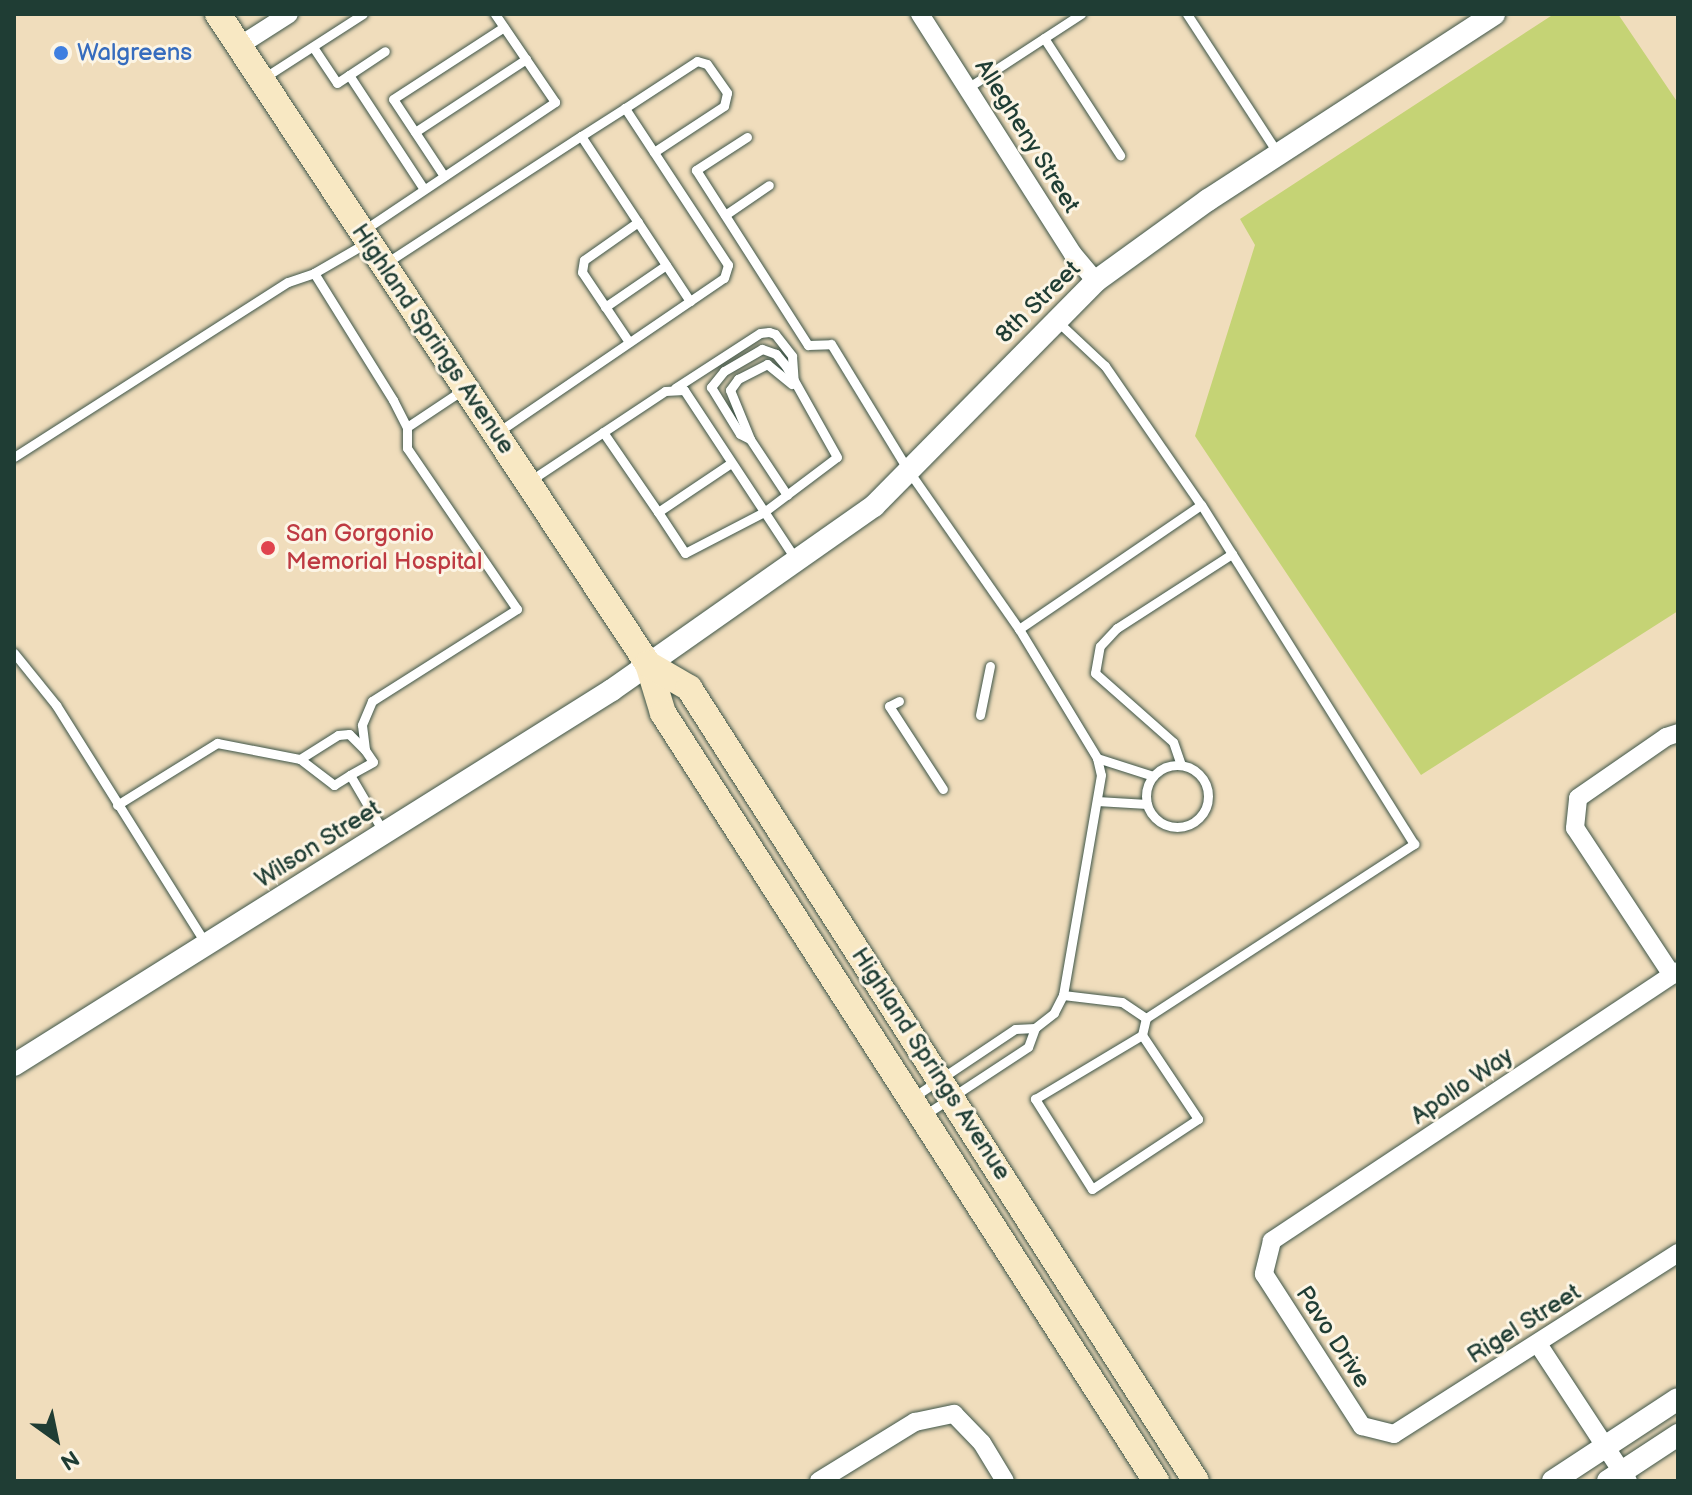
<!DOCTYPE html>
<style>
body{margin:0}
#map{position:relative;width:1692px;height:1495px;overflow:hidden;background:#f0ddbc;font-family:"Balsamiq Sans",sans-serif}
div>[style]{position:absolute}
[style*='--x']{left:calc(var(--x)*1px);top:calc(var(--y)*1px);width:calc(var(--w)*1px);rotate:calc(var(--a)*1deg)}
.green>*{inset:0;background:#c5d375}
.roads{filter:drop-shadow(0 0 2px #3e5548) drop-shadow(0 0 2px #3e5548)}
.service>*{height:9px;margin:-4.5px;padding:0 4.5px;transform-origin:4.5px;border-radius:4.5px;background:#fff}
.service>.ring{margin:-4.5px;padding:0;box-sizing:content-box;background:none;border:9px solid #fff;border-radius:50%}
.minor>*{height:18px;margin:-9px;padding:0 9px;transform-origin:9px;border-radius:9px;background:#fff}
.tertiary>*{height:22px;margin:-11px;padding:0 11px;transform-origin:11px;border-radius:11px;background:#fff}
.secondary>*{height:26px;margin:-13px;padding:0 13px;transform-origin:13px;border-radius:13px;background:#f8e8c3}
.dots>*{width:22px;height:22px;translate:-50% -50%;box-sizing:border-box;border:4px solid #fcf5e5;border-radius:50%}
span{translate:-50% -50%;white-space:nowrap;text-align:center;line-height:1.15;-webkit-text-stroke:6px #fcf5e5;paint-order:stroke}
.shop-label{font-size:24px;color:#366cbe}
.left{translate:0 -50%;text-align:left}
.street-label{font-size:24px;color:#1f3d34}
.health-label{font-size:24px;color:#be3a42}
.frame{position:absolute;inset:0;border:16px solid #1f3d34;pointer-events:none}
.north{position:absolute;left:16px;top:1399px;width:80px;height:80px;-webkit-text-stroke:6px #fcf5e5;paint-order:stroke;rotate:147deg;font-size:22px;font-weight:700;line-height:32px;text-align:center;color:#1f3d34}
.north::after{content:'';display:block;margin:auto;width:28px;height:36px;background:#1f3d34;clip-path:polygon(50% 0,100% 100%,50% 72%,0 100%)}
</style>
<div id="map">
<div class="green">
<i style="clip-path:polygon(1554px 14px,1618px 14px,1678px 103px,1678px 611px,1421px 775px,1195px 436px,1255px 245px,1240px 219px)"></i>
</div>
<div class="roads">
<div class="service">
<i style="--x:1187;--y:14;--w:165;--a:56.9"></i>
<i style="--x:1044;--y:38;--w:140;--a:57"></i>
<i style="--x:313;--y:47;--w:43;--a:56.3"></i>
<i style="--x:337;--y:83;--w:14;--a:-34"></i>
<i style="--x:349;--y:75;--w:136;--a:56.7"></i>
<i style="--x:349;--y:75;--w:43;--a:-33.7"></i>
<i style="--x:262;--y:79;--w:120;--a:-32.8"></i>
<i style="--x:969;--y:87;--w:134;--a:-33.1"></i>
<i style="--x:625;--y:108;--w:86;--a:-33.1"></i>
<i style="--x:697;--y:61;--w:10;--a:17"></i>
<i style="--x:707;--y:64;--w:35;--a:55"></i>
<i style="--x:727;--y:93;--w:13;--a:103"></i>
<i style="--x:724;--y:106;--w:84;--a:146.7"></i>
<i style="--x:415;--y:132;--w:133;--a:-33.3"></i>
<i style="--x:747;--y:137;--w:61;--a:147.1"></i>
<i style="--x:696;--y:170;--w:208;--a:57.4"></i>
<i style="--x:808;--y:345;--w:23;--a:-2"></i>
<i style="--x:831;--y:344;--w:148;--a:58.6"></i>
<i style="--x:908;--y:470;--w:194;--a:55.1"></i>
<i style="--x:1019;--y:629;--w:151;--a:58.8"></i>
<i style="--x:1097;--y:758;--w:17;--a:77"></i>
<i style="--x:1101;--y:775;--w:223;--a:99.8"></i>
<i style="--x:1063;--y:995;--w:20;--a:117"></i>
<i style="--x:1054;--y:1013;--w:24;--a:142"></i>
<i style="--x:1035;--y:1028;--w:20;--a:110"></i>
<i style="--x:1028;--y:1047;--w:122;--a:146.7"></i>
<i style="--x:444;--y:176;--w:92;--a:-123.5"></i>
<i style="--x:393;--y:99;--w:132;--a:-33"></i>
<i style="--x:725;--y:215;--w:53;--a:-34.3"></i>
<i style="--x:364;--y:230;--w:230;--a:-33.8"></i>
<i style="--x:555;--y:102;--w:107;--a:-124.3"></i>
<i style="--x:386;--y:263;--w:233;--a:-33.1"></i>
<i style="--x:314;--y:273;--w:150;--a:58.1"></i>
<i style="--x:393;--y:400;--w:30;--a:63"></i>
<i style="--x:407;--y:427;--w:21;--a:90"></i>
<i style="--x:407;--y:448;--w:195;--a:55.7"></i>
<i style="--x:517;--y:609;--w:172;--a:147.6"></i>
<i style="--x:372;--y:701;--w:26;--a:113"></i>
<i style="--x:362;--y:725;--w:25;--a:83"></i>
<i style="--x:365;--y:750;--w:14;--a:56"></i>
<i style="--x:373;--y:762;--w:26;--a:151"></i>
<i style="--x:350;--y:775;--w:67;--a:59.6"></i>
<i style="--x:605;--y:307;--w:74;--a:-34.5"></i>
<i style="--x:629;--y:342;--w:84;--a:-123.9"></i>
<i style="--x:582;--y:272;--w:12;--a:-81"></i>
<i style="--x:584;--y:260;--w:66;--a:-35.1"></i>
<i style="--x:675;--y:388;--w:101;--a:-32.9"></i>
<i style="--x:760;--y:333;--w:9;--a:-6"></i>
<i style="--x:769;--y:332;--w:6;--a:18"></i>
<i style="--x:775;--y:334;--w:28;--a:52"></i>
<i style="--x:792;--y:356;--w:26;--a:86"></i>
<i style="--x:407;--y:427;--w:69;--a:-33.7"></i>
<i style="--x:498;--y:432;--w:273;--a:-34.3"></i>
<i style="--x:724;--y:278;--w:14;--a:-73"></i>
<i style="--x:728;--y:265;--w:188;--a:-123.3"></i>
<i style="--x:625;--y:108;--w:52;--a:147.5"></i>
<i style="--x:581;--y:136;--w:198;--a:56.6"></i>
<i style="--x:603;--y:432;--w:97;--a:55.5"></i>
<i style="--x:658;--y:512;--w:88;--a:-33.9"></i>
<i style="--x:14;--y:457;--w:325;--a:-32.6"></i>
<i style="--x:288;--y:282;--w:28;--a:-19"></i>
<i style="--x:314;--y:273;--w:60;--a:-30"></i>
<i style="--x:531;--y:480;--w:161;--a:-33.6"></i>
<i style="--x:665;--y:391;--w:19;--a:-3"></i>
<i style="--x:684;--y:390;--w:204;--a:56.6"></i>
<i style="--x:787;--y:495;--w:67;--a:-123.5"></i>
<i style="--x:750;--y:439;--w:53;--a:-112.2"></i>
<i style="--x:730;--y:390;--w:14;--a:-54"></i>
<i style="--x:738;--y:379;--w:33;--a:-27"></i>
<i style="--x:767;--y:364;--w:32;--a:39"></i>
<i style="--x:658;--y:512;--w:49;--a:56.6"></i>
<i style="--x:685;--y:553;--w:89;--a:-27.4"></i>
<i style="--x:764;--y:512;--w:91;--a:-37"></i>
<i style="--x:837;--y:457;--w:104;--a:-119.3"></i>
<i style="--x:786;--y:366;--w:16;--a:-130"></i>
<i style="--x:776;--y:354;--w:15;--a:-160"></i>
<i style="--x:762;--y:349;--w:44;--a:149.9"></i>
<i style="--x:724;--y:371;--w:21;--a:129"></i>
<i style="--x:711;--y:387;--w:55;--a:58.3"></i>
<i style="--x:740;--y:434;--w:11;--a:27"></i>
<i style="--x:1019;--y:629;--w:220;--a:-34.3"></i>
<i style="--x:1201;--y:505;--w:169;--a:-124.6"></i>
<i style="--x:1105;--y:366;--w:64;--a:-136.9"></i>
<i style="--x:14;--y:653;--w:67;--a:51.1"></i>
<i style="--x:56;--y:705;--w:282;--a:57.9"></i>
<i style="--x:899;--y:701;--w:11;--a:153"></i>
<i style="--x:889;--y:706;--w:99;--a:57"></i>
<i style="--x:980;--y:715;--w:50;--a:-78.5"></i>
<i style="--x:1097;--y:758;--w:59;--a:17.8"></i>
<i style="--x:300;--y:759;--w:45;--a:-32.3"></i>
<i style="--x:338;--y:735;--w:11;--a:-5"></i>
<i style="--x:349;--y:734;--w:23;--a:45"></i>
<i class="ring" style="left:1146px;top:765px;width:53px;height:53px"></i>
<i style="--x:1181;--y:765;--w:24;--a:-109"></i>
<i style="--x:1173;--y:742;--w:104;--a:-138.5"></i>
<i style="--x:1095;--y:673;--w:27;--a:-80"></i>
<i style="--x:1100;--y:646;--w:25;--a:-47"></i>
<i style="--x:1117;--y:628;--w:137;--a:-32.8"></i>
<i style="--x:1097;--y:801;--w:50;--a:3.4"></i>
<i style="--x:117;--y:805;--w:118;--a:-31.8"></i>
<i style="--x:217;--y:743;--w:85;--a:10.9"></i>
<i style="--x:300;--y:759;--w:43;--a:37.4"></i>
<i style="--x:334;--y:785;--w:19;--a:-32"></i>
<i style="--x:1063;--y:995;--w:59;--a:6.8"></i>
<i style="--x:1122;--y:1002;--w:29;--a:34"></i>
<i style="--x:1146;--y:1018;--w:320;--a:-33"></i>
<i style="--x:1414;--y:844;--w:400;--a:-122.1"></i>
<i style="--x:1142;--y:1035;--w:101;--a:56.3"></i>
<i style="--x:1198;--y:1119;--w:127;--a:146.6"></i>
<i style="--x:1092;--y:1189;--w:107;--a:-122.3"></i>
<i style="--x:1035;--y:1099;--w:125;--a:-30.9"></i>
<i style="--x:1142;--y:1035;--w:17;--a:-77"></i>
<i style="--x:912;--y:1098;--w:124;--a:-33.8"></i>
<i style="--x:1015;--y:1029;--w:20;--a:-3"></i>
</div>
<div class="minor">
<i style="--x:920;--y:14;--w:285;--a:57.5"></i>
<i style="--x:1073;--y:254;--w:35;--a:50"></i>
<i style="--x:239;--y:46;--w:59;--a:-32.6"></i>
<i style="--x:1678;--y:971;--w:488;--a:146.4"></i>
<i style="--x:1272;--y:1241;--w:34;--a:104"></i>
<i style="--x:1264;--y:1274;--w:181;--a:57.2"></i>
<i style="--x:1362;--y:1426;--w:33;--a:14"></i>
<i style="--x:1394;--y:1434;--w:337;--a:-32.5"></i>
<i style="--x:1672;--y:975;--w:176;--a:-123.4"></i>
<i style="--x:1575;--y:828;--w:30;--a:-84"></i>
<i style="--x:1578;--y:798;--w:107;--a:-34.7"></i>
<i style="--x:1666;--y:737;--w:13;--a:-18"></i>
<i style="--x:1538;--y:1344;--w:164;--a:56.7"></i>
<i style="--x:819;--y:1481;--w:113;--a:-31.6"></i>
<i style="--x:915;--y:1422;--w:40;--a:-12"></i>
<i style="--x:954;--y:1414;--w:40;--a:46"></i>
<i style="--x:982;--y:1443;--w:44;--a:58.8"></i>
</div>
<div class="tertiary">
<i style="--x:14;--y:1065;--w:706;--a:-32.09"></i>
<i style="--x:612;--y:690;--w:320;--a:-35.1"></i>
<i style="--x:874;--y:506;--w:316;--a:-45.4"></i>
<i style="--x:1096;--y:281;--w:138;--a:-35.9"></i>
<i style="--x:1208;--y:200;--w:341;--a:-33"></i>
<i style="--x:1553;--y:1481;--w:149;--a:-33.3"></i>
<i style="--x:1608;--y:1481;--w:84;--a:-33.3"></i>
</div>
<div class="secondary">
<i style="--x:218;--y:14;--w:779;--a:56.51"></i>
<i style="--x:648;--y:664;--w:51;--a:73"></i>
<i style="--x:663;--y:713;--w:913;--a:57.3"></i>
<i style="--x:648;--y:664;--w:48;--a:30.3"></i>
<i style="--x:689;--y:688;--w:941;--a:57.41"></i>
</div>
</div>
<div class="dots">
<i style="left:61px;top:53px;background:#3f7fe0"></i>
<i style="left:268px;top:548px;background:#e0444e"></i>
</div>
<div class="shop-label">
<span class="left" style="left:77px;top:53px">Walgreens</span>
</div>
<div class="street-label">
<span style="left:1027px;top:136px;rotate:58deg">Allegheny Street</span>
<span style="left:1038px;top:302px;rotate:-44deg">8th Street</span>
<span style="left:433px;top:339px;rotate:56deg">Highland Springs Avenue</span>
<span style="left:318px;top:844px;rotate:-32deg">Wilson Street</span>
<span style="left:931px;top:1064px;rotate:57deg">Highland Springs Avenue</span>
<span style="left:1462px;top:1086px;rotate:-34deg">Apollo Way</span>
<span style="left:1524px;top:1324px;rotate:-32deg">Rigel Street</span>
<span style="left:1333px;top:1337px;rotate:57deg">Pavo Drive</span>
</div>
<div class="health-label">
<span class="left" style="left:286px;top:548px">San Gorgonio<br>Memorial Hospital</span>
</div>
<div class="frame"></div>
<div class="north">N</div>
</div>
